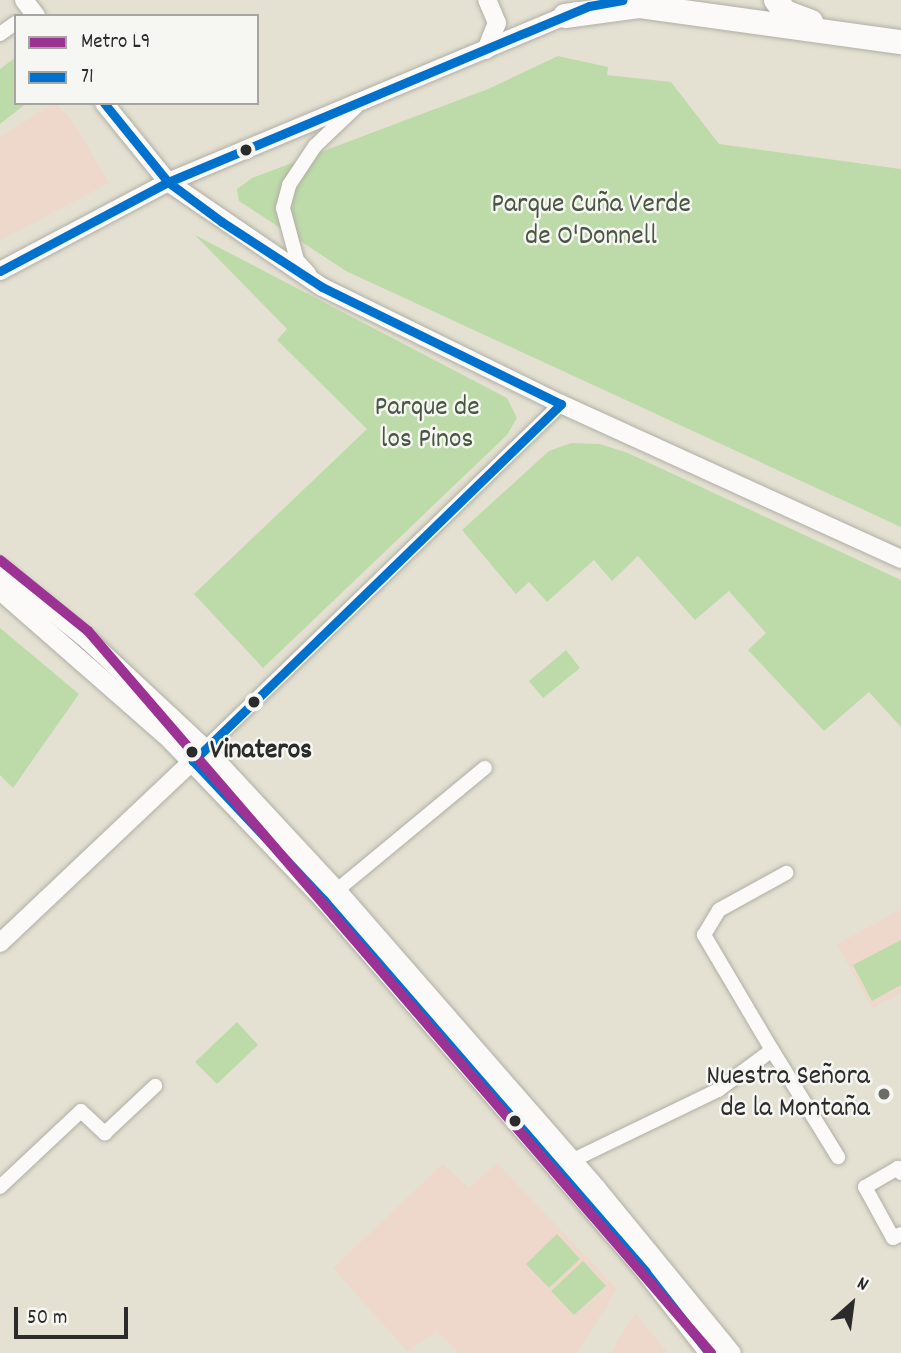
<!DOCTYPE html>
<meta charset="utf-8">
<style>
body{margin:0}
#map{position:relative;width:901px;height:1353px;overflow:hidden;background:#e4e1d2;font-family:Dekko,sans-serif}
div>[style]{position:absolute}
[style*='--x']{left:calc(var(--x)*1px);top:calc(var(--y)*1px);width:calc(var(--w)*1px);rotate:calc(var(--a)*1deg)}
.built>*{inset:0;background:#eed8cb}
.green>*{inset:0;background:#bddba9}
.roads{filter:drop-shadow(0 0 2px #b0aea5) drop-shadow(0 0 2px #b0aea5)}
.minor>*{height:14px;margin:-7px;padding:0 7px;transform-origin:7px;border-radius:7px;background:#fbfaf8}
.tertiary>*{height:18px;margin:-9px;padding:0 9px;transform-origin:9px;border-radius:9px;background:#fbfaf8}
.secondary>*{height:19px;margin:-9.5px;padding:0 9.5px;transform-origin:9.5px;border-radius:9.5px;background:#fbfaf8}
.motorway>*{height:24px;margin:-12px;padding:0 12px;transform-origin:12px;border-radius:12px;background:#fbfaf8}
.bus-1>*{height:9px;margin:-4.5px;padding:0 4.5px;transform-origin:4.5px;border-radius:4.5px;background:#0072ce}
.bus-2>*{height:9px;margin:-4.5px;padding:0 4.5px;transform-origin:4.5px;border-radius:4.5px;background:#0072ce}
.metro-1>*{height:10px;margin:-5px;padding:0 5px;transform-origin:5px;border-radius:5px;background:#9c3293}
.dots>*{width:19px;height:19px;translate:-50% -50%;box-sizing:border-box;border:4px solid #f6f6f2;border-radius:50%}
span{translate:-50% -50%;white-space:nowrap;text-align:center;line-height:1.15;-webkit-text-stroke:5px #f6f6f2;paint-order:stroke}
.park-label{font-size:28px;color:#485642}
.stop-label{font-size:28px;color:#2b2b2b;font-weight:700}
.left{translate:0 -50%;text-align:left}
.poi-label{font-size:28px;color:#2b2b2b}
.right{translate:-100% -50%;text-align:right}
.legend{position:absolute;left:14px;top:14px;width:245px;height:91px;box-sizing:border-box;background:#f6f6f2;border:2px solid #a5a5a2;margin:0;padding:9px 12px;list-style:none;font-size:21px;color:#2b2b2b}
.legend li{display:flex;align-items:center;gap:14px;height:35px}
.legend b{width:35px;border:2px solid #a5a5a2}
.north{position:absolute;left:817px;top:1269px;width:70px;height:70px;-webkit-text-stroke:5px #f6f6f2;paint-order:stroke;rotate:28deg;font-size:19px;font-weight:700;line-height:28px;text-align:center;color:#2b2b2b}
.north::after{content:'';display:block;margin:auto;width:24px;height:32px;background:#2b2b2b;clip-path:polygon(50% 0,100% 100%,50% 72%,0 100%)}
.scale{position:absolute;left:14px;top:1307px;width:114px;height:32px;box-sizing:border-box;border:4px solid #2b2b2b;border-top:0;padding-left:9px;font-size:21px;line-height:24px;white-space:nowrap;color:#2b2b2b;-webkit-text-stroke:5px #f6f6f2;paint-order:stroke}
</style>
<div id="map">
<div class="built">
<i style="clip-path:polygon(54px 103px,72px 120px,109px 183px,0 240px,0 137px)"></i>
<i style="clip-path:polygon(901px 910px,901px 993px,872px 1008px,837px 944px)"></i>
<i style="clip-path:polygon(497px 1163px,617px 1289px,577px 1353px,459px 1353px,437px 1331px,407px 1351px,333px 1268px,443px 1164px,469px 1188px)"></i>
<i style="clip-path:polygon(635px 1314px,645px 1325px,668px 1353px,610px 1353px)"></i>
</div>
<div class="green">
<i style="clip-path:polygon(558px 56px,608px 67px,607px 75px,671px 82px,719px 144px,901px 169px,901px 527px,346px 271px,239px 201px,237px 189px,252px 178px,488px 89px)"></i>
<i style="clip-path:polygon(16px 57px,16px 103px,27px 103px,0 124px,0 69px)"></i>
<i style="clip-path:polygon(195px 235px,507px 398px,517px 418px,507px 435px,263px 668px,194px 594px,367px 429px,277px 340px,287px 329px)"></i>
<i style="clip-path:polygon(571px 443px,600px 444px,628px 453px,901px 580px,901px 727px,869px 692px,824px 731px,748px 650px,766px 633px,729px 591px,695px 620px,638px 556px,612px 581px,594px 560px,547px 602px,529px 582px,516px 594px,462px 530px,549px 451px)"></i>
<i style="clip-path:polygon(0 628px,79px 694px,13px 788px,0 775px)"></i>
<i style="clip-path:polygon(566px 650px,580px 668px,543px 698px,529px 681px)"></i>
<i style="clip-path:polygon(901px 940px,901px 985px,872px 1001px,853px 965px)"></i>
<i style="clip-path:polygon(237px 1022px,258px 1045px,217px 1084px,195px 1062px)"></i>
<i style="clip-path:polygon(557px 1234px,580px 1259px,549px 1288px,526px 1264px)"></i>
<i style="clip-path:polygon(583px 1261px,606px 1286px,574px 1315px,551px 1291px)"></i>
</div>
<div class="roads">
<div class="minor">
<i style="--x:0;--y:34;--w:19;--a:-35"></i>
<i style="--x:309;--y:273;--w:18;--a:-133"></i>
<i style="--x:297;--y:260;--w:54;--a:-105.1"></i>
<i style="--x:283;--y:208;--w:24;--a:-75"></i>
<i style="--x:289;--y:185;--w:47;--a:-56.3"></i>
<i style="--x:315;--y:146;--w:57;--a:-43.6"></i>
<i style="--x:205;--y:749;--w:496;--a:-44.1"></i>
<i style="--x:330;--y:896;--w:201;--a:-39.6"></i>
<i style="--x:772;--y:1050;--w:134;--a:-120.6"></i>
<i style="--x:704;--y:935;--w:29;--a:-59"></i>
<i style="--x:719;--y:910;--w:77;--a:-28.9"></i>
<i style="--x:565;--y:1164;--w:170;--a:-25.8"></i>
<i style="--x:718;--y:1090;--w:67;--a:-36.5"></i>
<i style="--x:772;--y:1050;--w:126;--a:58.3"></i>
<i style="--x:901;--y:1173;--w:6;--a:-121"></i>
<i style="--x:898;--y:1168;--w:38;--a:150"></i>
<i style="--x:865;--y:1187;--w:58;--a:61.2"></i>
<i style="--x:893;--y:1238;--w:9;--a:-27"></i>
<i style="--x:0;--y:1187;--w:111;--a:-43.2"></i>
<i style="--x:81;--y:1111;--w:33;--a:43"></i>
<i style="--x:105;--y:1133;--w:69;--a:-43.2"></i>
</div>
<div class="tertiary">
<i style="--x:24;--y:0;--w:20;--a:53"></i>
<i style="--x:486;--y:50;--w:29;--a:-68"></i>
<i style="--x:497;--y:23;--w:25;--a:-113"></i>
<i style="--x:104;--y:103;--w:102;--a:51"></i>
<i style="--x:168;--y:182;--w:186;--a:34.3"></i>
<i style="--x:322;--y:287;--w:266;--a:26.1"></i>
<i style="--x:561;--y:404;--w:374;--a:24.5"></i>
<i style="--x:0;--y:271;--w:190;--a:-27.9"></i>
<i style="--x:168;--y:182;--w:443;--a:-22.7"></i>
<i style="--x:0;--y:943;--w:275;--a:-43.4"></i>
</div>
<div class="secondary">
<i style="--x:0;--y:569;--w:112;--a:38.8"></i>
<i style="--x:87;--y:639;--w:161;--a:43"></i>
<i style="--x:205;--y:749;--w:192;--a:47.1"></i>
<i style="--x:336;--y:890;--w:395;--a:48.9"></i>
<i style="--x:596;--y:1188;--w:213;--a:50.7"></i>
<i style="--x:0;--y:590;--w:222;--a:41.2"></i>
<i style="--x:167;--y:736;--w:227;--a:46.2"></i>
<i style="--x:324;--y:900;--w:491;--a:49.1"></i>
<i style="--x:645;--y:1271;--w:104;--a:52"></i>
</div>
<div class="motorway">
<i style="--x:776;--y:0;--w:15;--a:53"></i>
<i style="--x:785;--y:12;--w:28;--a:21"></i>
<i style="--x:565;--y:16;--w:76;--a:-7.6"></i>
<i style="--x:640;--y:6;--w:263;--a:7.9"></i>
</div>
</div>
<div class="bus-1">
<i style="--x:104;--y:103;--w:102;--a:51"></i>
<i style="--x:168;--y:182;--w:67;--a:36.5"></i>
<i style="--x:222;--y:222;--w:119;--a:33"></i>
<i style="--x:322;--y:287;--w:266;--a:26.1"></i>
<i style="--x:561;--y:404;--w:513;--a:135.87"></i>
<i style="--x:193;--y:761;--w:191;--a:46.7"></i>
<i style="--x:324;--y:900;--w:491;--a:49.1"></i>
<i style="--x:645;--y:1271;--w:104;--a:52"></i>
</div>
<div class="bus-2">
<i style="--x:0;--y:271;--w:190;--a:-27.9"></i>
<i style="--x:168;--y:182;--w:456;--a:-22.7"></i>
<i style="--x:589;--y:6;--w:34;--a:-10"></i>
</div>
<div class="metro-1">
<i style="--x:0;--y:560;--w:113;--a:38.9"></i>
<i style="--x:88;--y:631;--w:954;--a:49.21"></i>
</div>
<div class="dots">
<i style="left:246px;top:150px;background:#2b2b2b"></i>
<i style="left:254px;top:702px;background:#2b2b2b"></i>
<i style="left:192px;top:752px;background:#2b2b2b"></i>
<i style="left:884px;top:1094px;background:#6c6b65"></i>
<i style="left:515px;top:1121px;background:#2b2b2b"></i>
</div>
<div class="park-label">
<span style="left:591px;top:222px">Parque Cuña Verde<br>de O'Donnell</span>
<span style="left:427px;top:425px">Parque de<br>los Pinos</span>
</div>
<div class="stop-label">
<span class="left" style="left:210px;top:752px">Vinateros</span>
</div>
<div class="poi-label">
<span class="right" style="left:870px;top:1094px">Nuestra Señora<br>de la Montaña</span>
</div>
<ul class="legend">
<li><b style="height:9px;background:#9c3293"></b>Metro L9</li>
<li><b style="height:9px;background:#0072ce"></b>71</li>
</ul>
<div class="north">N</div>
<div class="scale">50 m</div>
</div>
